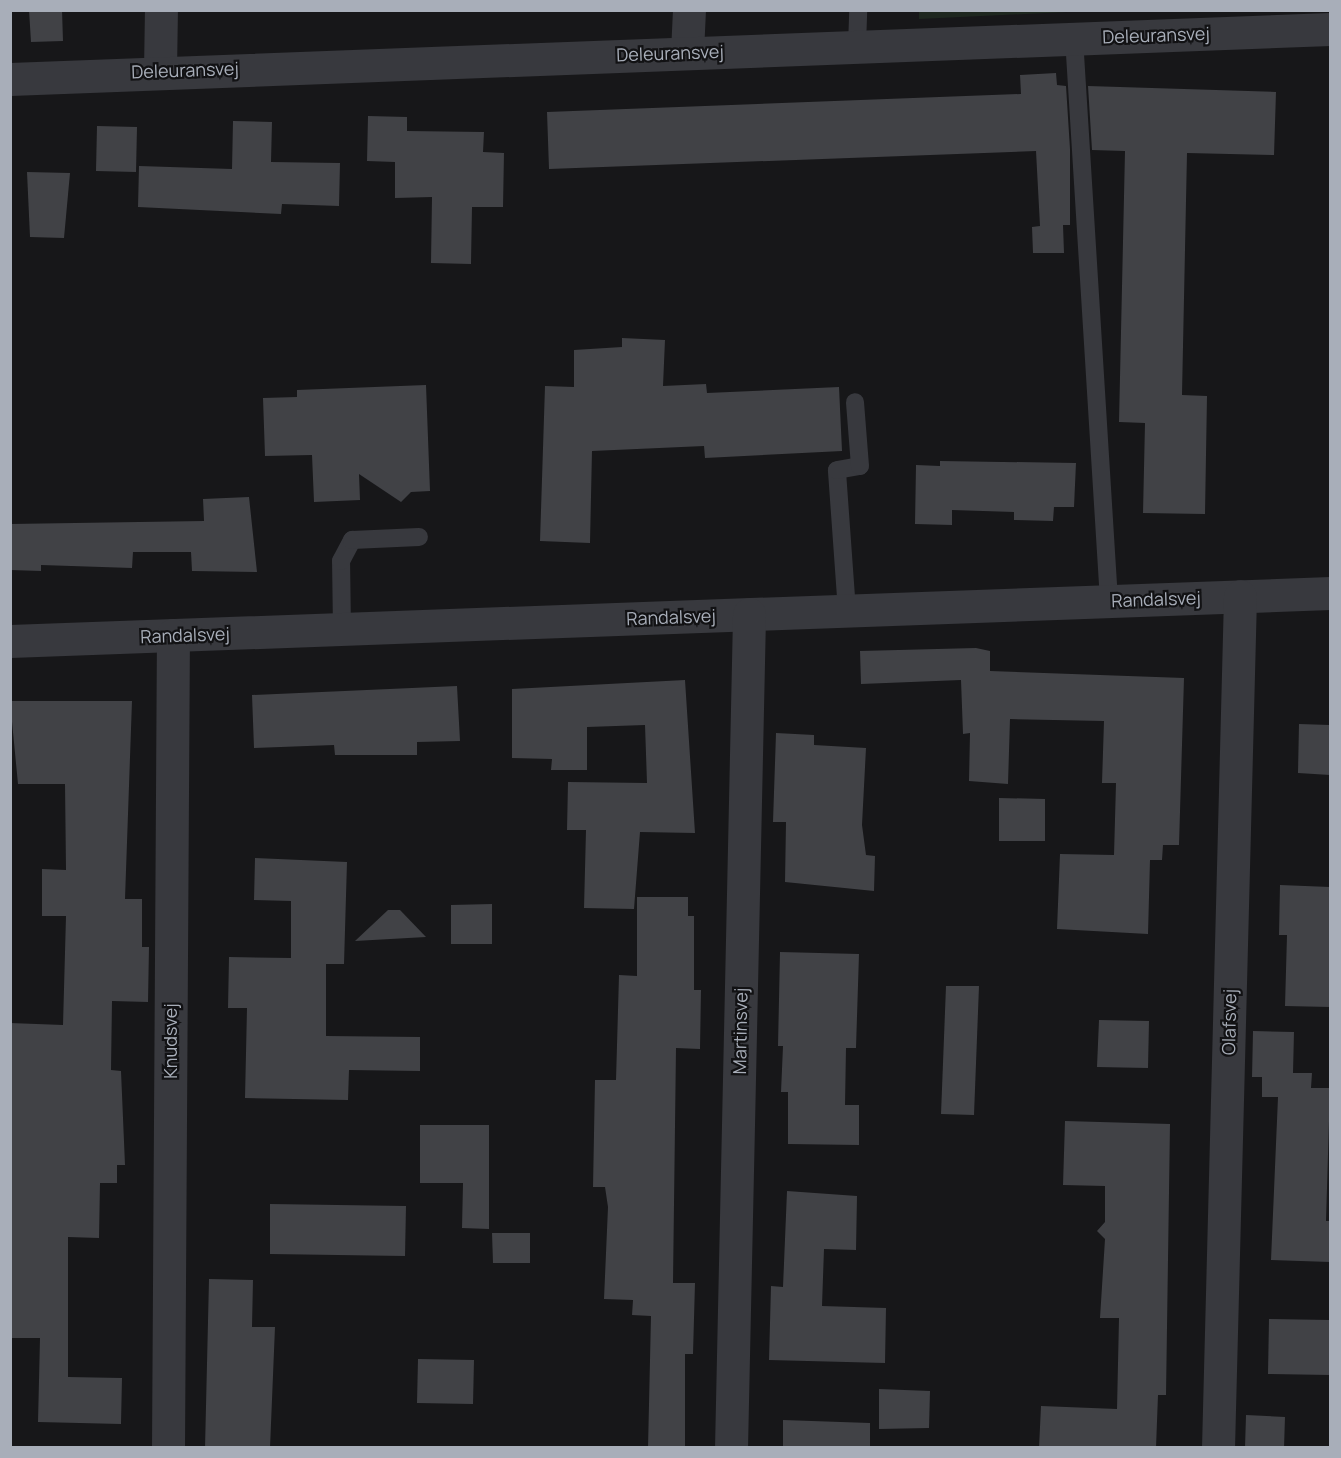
<!DOCTYPE html>
<style>
body{margin:0}
#map{position:relative;width:1341px;height:1458px;overflow:hidden;background:#171719;font-family:Manrope,sans-serif}
div>[style]{position:absolute}
[style*='--x']{left:calc(var(--x)*1px);top:calc(var(--y)*1px);width:calc(var(--w)*1px);rotate:calc(var(--a)*1deg)}
.green>*{inset:0;background:#1e271f}
.building>*{inset:0;background:#414246}
.service>*{height:18px;margin:-9px;padding:0 9px;transform-origin:9px;border-radius:9px;background:#38393e}
.minor>*{height:33px;margin:-16.5px;padding:0 16.5px;transform-origin:16.5px;border-radius:16.5px;background:#38393e}
span{translate:-50% -50%;white-space:nowrap;text-align:center;line-height:1.15;-webkit-text-stroke:4.5px #121214;paint-order:stroke}
.street-label{font-size:18px;color:#a8aeb9}
.frame{position:absolute;inset:0;border:12px solid #a8aeb9;pointer-events:none}
</style>
<div id="map">
<div class="green">
<i style="clip-path:polygon(919px 11px,919px 10px,1087px 11px,919px 19px)"></i>
</div>
<div class="building">
<i style="clip-path:polygon(29px 10px,62px 10px,63px 41px,31px 42px)"></i>
<i style="clip-path:polygon(1056px 73px,1057px 85px,1066px 86px,1070px 149px,1070px 225px,1063px 225px,1064px 253px,1033px 253px,1032px 227px,1040px 226px,1036px 151px,549px 169px,547px 112px,1021px 94px,1020px 75px)"></i>
<i style="clip-path:polygon(1088px 86px,1276px 92px,1274px 155px,1187px 153px,1182px 395px,1207px 396px,1205px 514px,1143px 513px,1145px 423px,1119px 422px,1125px 151px,1092px 150px)"></i>
<i style="clip-path:polygon(368px 116px,407px 117px,407px 131px,484px 132px,483px 152px,504px 153px,503px 207px,472px 207px,471px 264px,431px 263px,432px 197px,395px 198px,395px 162px,367px 161px)"></i>
<i style="clip-path:polygon(233px 121px,272px 122px,271px 162px,340px 163px,339px 206px,282px 204px,281px 214px,138px 207px,139px 166px,232px 169px)"></i>
<i style="clip-path:polygon(97px 126px,137px 127px,136px 172px,96px 171px)"></i>
<i style="clip-path:polygon(27px 172px,70px 173px,64px 238px,30px 237px)"></i>
<i style="clip-path:polygon(622px 338px,665px 340px,663px 386px,706px 384px,707px 393px,839px 387px,842px 451px,705px 458px,704px 446px,592px 451px,590px 543px,540px 541px,545px 386px,574px 387px,574px 350px,622px 347px)"></i>
<i style="clip-path:polygon(426px 385px,430px 491px,411px 492px,401px 502px,359px 474px,360px 500px,314px 502px,312px 455px,265px 456px,263px 398px,297px 397px,297px 390px)"></i>
<i style="clip-path:polygon(940px 461px,1076px 463px,1074px 507px,1054px 507px,1053px 521px,1014px 520px,1014px 512px,952px 510px,952px 525px,915px 524px,916px 465px,940px 466px)"></i>
<i style="clip-path:polygon(249px 497px,257px 572px,192px 571px,191px 552px,133px 552px,132px 568px,41px 565px,41px 571px,10px 570px,10px 524px,204px 521px,203px 499px)"></i>
<i style="clip-path:polygon(976px 648px,990px 651px,990px 671px,1184px 678px,1179px 845px,1163px 845px,1162px 860px,1150px 860px,1148px 934px,1057px 929px,1060px 854px,1114px 855px,1116px 783px,1102px 783px,1104px 721px,1010px 719px,1008px 784px,969px 781px,970px 733px,963px 734px,961px 680px,861px 684px,860px 651px)"></i>
<i style="clip-path:polygon(685px 680px,695px 833px,640px 832px,634px 909px,584px 908px,586px 830px,567px 830px,568px 782px,647px 783px,645px 725px,587px 727px,587px 770px,551px 770px,552px 759px,512px 758px,512px 689px)"></i>
<i style="clip-path:polygon(457px 686px,460px 741px,417px 742px,417px 755px,335px 755px,334px 745px,254px 748px,252px 695px)"></i>
<i style="clip-path:polygon(10px 701px,132px 701px,125px 899px,142px 899px,142px 947px,149px 947px,148px 1002px,112px 1001px,111px 1070px,121px 1071px,125px 1165px,117px 1165px,117px 1183px,100px 1183px,99px 1238px,68px 1237px,68px 1377px,122px 1378px,121px 1424px,38px 1422px,40px 1338px,10px 1338px,10px 1023px,63px 1025px,66px 916px,42px 916px,42px 869px,66px 870px,65px 784px,18px 784px)"></i>
<i style="clip-path:polygon(1299px 724px,1330px 725px,1330px 775px,1298px 773px)"></i>
<i style="clip-path:polygon(776px 733px,814px 735px,814px 745px,866px 748px,862px 825px,866px 855px,875px 856px,874px 891px,785px 882px,786px 822px,773px 822px)"></i>
<i style="clip-path:polygon(999px 798px,1045px 799px,1045px 841px,999px 841px)"></i>
<i style="clip-path:polygon(255px 858px,347px 862px,344px 964px,326px 964px,326px 1036px,420px 1037px,420px 1071px,349px 1070px,348px 1100px,245px 1098px,247px 1008px,228px 1008px,229px 957px,291px 958px,291px 901px,254px 900px)"></i>
<i style="clip-path:polygon(1280px 885px,1330px 887px,1330px 1007px,1285px 1006px,1287px 935px,1279px 935px)"></i>
<i style="clip-path:polygon(637px 897px,688px 897px,688px 916px,694px 916px,694px 990px,701px 990px,700px 1049px,676px 1048px,673px 1283px,695px 1283px,693px 1354px,685px 1354px,685px 1448px,648px 1448px,651px 1316px,632px 1315px,633px 1300px,604px 1299px,608px 1207px,605px 1187px,593px 1187px,595px 1080px,616px 1080px,619px 975px,637px 976px)"></i>
<i style="clip-path:polygon(492px 904px,492px 944px,451px 944px,451px 905px)"></i>
<i style="clip-path:polygon(388px 910px,400px 910px,426px 937px,355px 941px)"></i>
<i style="clip-path:polygon(780px 952px,859px 954px,856px 1048px,846px 1048px,845px 1105px,859px 1105px,859px 1145px,788px 1144px,788px 1092px,781px 1092px,783px 1046px,778px 1046px)"></i>
<i style="clip-path:polygon(946px 986px,979px 986px,974px 1115px,941px 1114px)"></i>
<i style="clip-path:polygon(1099px 1020px,1149px 1021px,1148px 1068px,1097px 1067px)"></i>
<i style="clip-path:polygon(1253px 1031px,1294px 1032px,1293px 1073px,1312px 1073px,1311px 1088px,1330px 1088px,1326px 1221px,1330px 1221px,1330px 1262px,1271px 1260px,1278px 1097px,1262px 1097px,1262px 1077px,1252px 1077px)"></i>
<i style="clip-path:polygon(1065px 1121px,1170px 1124px,1166px 1395px,1158px 1395px,1156px 1448px,1039px 1448px,1041px 1406px,1117px 1409px,1119px 1318px,1100px 1318px,1105px 1239px,1097px 1231px,1105px 1222px,1105px 1186px,1063px 1185px)"></i>
<i style="clip-path:polygon(420px 1125px,489px 1125px,489px 1229px,462px 1228px,463px 1183px,420px 1183px)"></i>
<i style="clip-path:polygon(787px 1191px,857px 1196px,856px 1250px,824px 1249px,822px 1306px,886px 1308px,885px 1363px,769px 1360px,771px 1286px,783px 1287px)"></i>
<i style="clip-path:polygon(270px 1204px,406px 1206px,405px 1256px,270px 1254px)"></i>
<i style="clip-path:polygon(492px 1233px,530px 1233px,530px 1263px,493px 1263px)"></i>
<i style="clip-path:polygon(209px 1279px,253px 1280px,252px 1327px,275px 1327px,270px 1448px,205px 1448px)"></i>
<i style="clip-path:polygon(1269px 1319px,1330px 1320px,1330px 1375px,1268px 1374px)"></i>
<i style="clip-path:polygon(418px 1359px,474px 1360px,473px 1404px,417px 1403px)"></i>
<i style="clip-path:polygon(879px 1389px,930px 1391px,929px 1428px,879px 1429px)"></i>
<i style="clip-path:polygon(1246px 1415px,1285px 1417px,1284px 1448px,1245px 1448px)"></i>
<i style="clip-path:polygon(783px 1420px,870px 1423px,870px 1448px,783px 1448px)"></i>
</div>
<div class="service">
<i style="--x:1074;--y:38;--w:564;--a:86.44"></i>
<i style="--x:857;--y:46;--w:36;--a:-88"></i>
<i style="--x:847;--y:611;--w:141;--a:-94.1"></i>
<i style="--x:837;--y:470;--w:23;--a:-10"></i>
<i style="--x:860;--y:466;--w:64;--a:-94.5"></i>
<i style="--x:342;--y:629;--w:68;--a:-90.8"></i>
<i style="--x:341;--y:561;--w:24;--a:-62"></i>
<i style="--x:352;--y:540;--w:67;--a:-2.6"></i>
</div>
<div class="minor">
<i style="--x:687;--y:52;--w:42;--a:-87.3"></i>
<i style="--x:160;--y:71;--w:61;--a:-89.1"></i>
<i style="--x:10;--y:79;--w:1321;--a:-2.17"></i>
<i style="--x:10;--y:641;--w:1321;--a:-2.08"></i>
<i style="--x:168;--y:1448;--w:813;--a:-89.65"></i>
<i style="--x:731;--y:1448;--w:834;--a:-88.76"></i>
<i style="--x:1218;--y:1448;--w:852;--a:-88.52"></i>
</div>
<div class="street-label">
<span style="left:1156px;top:35px;rotate:-2deg">Deleuransvej</span>
<span style="left:670px;top:53px;rotate:-2deg">Deleuransvej</span>
<span style="left:185px;top:70px;rotate:-2deg">Deleuransvej</span>
<span style="left:1156px;top:599px;rotate:-2deg">Randalsvej</span>
<span style="left:671px;top:617px;rotate:-2deg">Randalsvej</span>
<span style="left:185px;top:635px;rotate:-2deg">Randalsvej</span>
<span style="left:1229px;top:1022px;rotate:-89deg">Olafsvej</span>
<span style="left:740px;top:1031px;rotate:-89deg">Martinsvej</span>
<span style="left:170px;top:1041px;rotate:-90deg">Knudsvej</span>
</div>
<div class="frame"></div>
</div>
